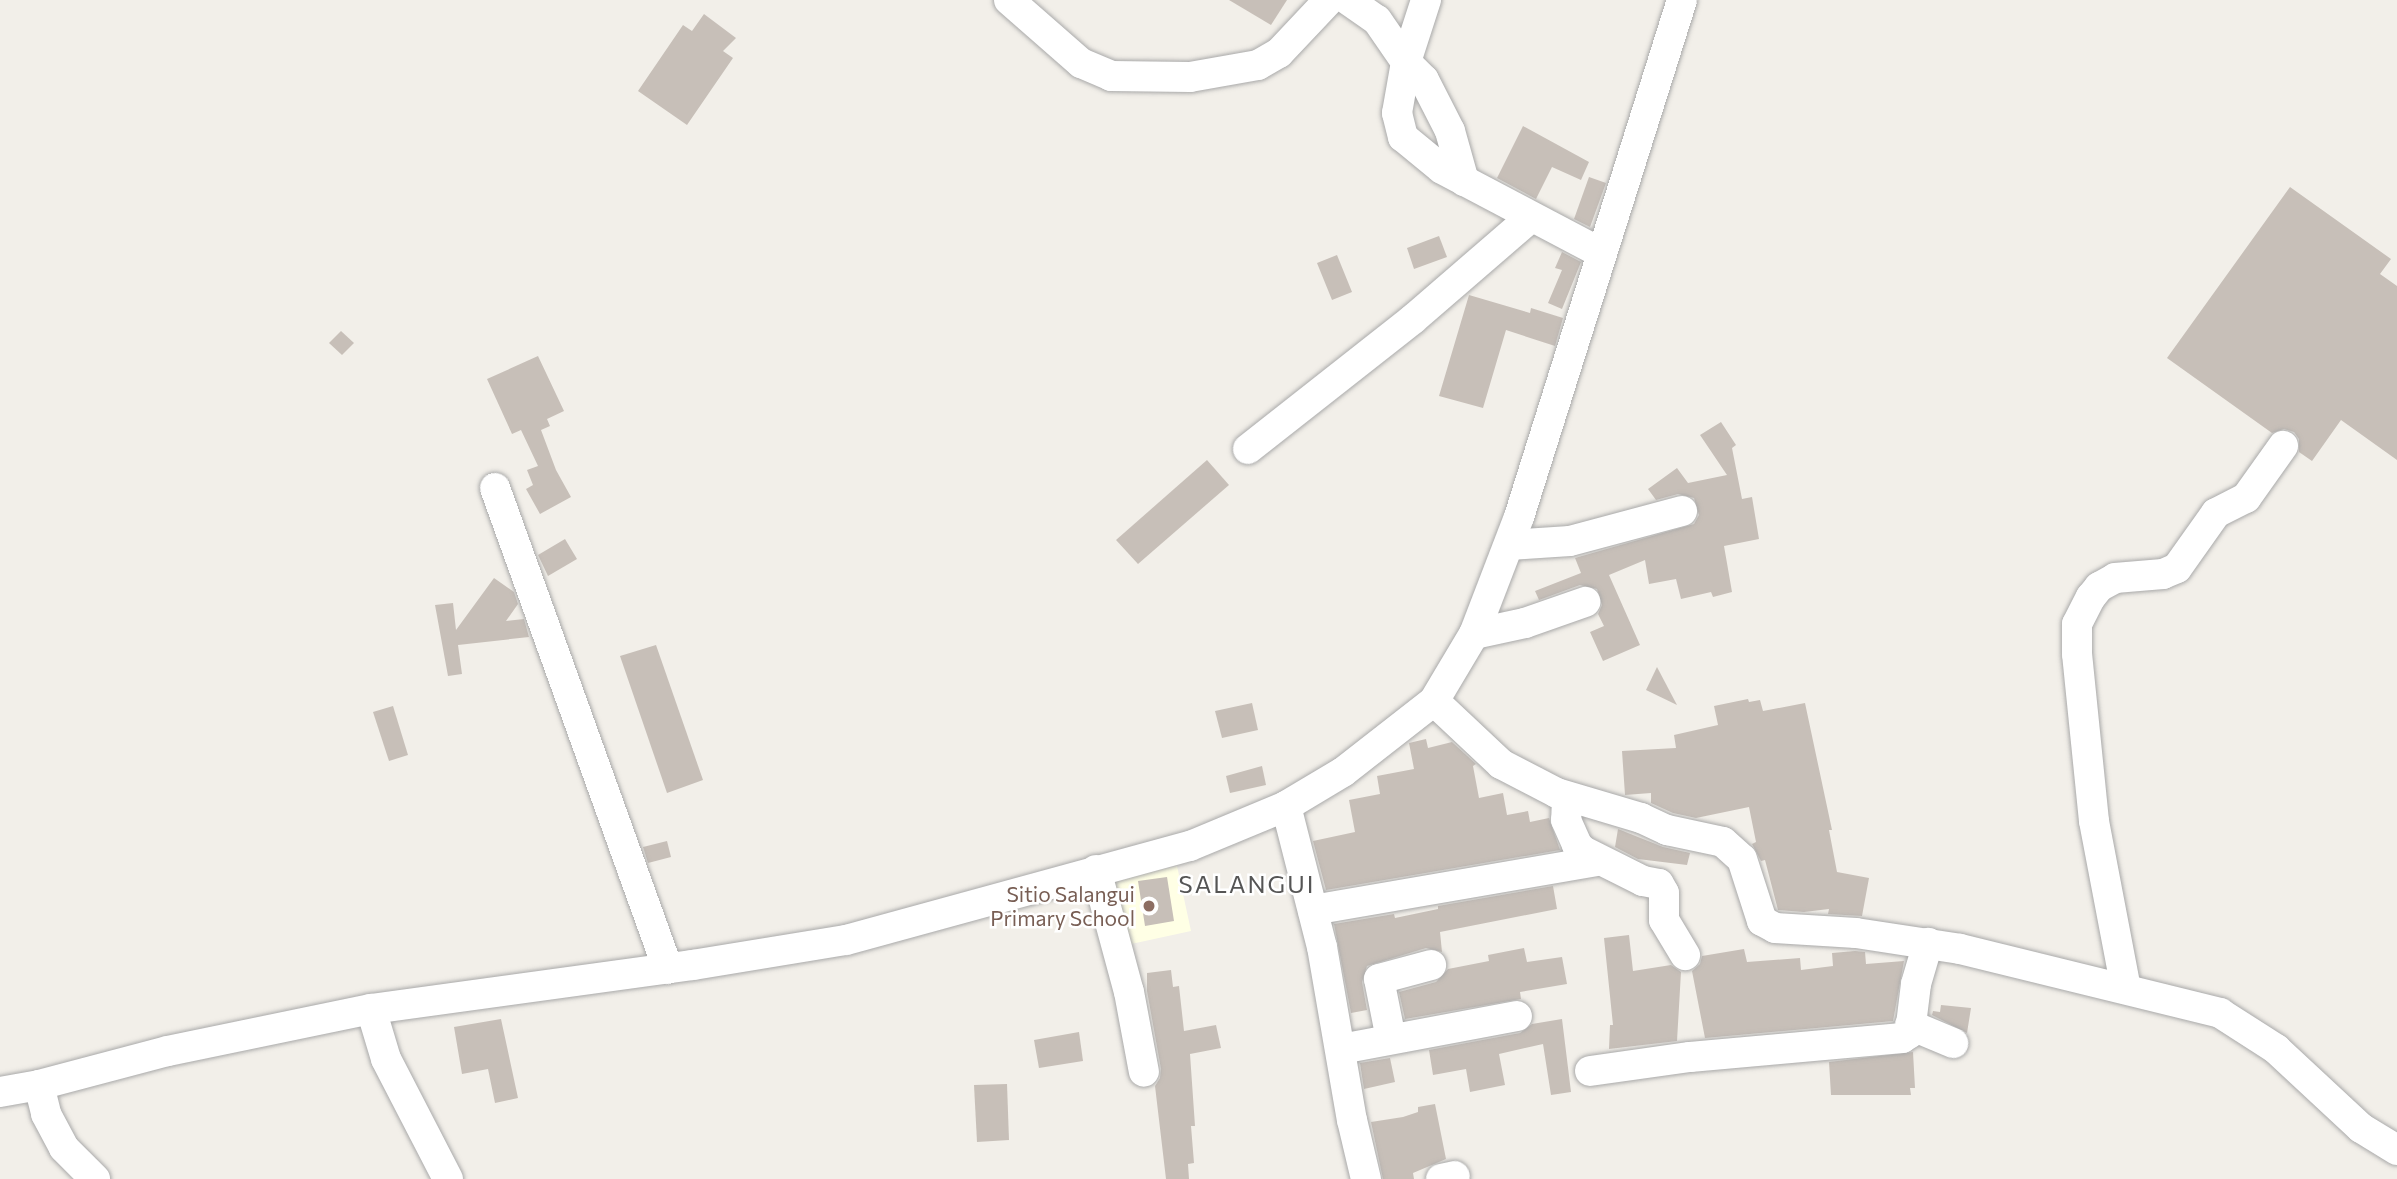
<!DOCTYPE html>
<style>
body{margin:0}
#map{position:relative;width:2397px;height:1179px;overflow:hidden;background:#f2efe9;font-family:Commissioner,sans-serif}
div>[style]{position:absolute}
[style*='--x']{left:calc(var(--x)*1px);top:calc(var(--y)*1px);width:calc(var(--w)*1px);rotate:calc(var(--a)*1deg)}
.education>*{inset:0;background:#ffffe5}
.building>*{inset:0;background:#c7bfb8}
.roads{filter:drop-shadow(0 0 2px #a9a9a9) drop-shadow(0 0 2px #a9a9a9)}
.minor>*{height:30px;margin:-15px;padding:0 15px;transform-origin:15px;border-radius:15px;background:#fff}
.dots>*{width:19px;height:19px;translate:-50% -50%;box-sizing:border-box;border:4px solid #fff;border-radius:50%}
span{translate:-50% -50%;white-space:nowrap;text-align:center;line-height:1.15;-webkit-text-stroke:5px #fff;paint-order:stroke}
.education-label{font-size:21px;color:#785e54}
.right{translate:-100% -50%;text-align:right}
.quarter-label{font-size:24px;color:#555;letter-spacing:2px}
</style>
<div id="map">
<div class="education">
<i style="clip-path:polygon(1177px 866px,1191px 931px,1122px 946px,1108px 881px)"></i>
</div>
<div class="building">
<i style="clip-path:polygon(1229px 0,1287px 0,1271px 25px)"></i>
<i style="clip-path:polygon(704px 14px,736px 38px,723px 51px,733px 58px,687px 125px,638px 91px,683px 25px,692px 31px)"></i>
<i style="clip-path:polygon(1523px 126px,1589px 162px,1581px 180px,1552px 167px,1536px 199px,1497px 178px)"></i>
<i style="clip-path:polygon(1589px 177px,1606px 183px,1590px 227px,1574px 219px)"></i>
<i style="clip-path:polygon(2290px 187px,2391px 259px,2380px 274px,2397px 286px,2397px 460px,2341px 420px,2312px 461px,2299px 452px,2299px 439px,2294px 432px,2284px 429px,2272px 433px,2167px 358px)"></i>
<i style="clip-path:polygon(1439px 236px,1447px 257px,1414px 269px,1407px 248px)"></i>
<i style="clip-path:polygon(1562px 252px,1581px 262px,1562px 309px,1548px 303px,1562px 270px,1555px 268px)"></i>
<i style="clip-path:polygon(1337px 255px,1352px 292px,1332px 300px,1317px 263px)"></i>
<i style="clip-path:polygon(1469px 295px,1530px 313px,1531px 308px,1563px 318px,1555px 346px,1506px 330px,1483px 408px,1439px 396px)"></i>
<i style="clip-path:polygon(341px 331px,354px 343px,342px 355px,329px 343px)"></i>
<i style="clip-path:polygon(538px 356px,564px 411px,547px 419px,550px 426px,541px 430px,556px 470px,571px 497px,540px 514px,526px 489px,533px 485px,527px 470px,538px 466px,521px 430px,512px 434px,487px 379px)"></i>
<i style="clip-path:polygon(1721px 422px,1736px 445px,1732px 448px,1742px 499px,1752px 497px,1759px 539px,1724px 546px,1732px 592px,1713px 597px,1711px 592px,1681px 599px,1676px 579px,1649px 584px,1645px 560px,1609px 575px,1640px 645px,1603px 661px,1590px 632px,1604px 626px,1598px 614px,1602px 605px,1597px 589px,1580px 585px,1539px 600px,1535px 591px,1581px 573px,1575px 558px,1694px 524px,1699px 515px,1694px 498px,1678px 494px,1656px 500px,1648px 489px,1677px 468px,1688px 483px,1727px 475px,1700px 435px)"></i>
<i style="clip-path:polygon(1207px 460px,1229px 485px,1138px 564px,1116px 540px)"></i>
<i style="clip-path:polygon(565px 539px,577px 559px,548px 576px,538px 555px)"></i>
<i style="clip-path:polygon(494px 578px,514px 592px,518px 604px,506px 621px,524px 619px,529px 637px,458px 645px,462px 674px,448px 676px,435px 605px,453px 603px,456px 630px)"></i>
<i style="clip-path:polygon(656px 645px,703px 780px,667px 793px,620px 656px)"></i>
<i style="clip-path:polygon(1657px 667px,1677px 705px,1646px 690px)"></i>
<i style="clip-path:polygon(1748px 699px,1749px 702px,1760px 700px,1763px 711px,1805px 703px,1832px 830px,1829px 830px,1837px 872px,1869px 878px,1862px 916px,1828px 914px,1829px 909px,1804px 912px,1778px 910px,1765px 860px,1761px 861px,1752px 844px,1756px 842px,1749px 807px,1696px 818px,1673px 813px,1651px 803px,1651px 793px,1625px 795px,1622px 751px,1676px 748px,1674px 735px,1718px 725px,1714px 706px)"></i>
<i style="clip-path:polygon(1252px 703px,1258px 730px,1222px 738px,1215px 711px)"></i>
<i style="clip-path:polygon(393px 706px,408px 755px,389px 761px,373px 712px)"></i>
<i style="clip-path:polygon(1426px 739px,1428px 748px,1452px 742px,1476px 764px,1473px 766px,1479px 798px,1503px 793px,1507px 815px,1528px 811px,1530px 822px,1549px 818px,1560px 850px,1326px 890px,1313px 841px,1355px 832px,1349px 800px,1380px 794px,1377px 776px,1414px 769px,1409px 743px)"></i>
<i style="clip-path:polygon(1262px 766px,1266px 785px,1230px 793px,1226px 776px)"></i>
<i style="clip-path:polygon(1618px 829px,1663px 847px,1690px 853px,1687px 865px,1638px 859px,1615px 847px)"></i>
<i style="clip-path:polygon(667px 841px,671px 857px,648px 863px,643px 847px)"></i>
<i style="clip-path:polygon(1167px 877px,1174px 921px,1145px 926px,1138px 881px)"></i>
<i style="clip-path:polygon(1553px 886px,1557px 909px,1440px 932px,1442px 952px,1426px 948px,1367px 966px,1362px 982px,1367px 1010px,1351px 1013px,1334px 924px,1394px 914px,1395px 918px,1438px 909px,1438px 906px)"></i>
<i style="clip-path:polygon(1629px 935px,1633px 971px,1671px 965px,1681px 972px,1677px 1041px,1609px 1049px,1610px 1025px,1613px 1025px,1604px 938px)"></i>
<i style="clip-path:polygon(1524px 948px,1527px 962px,1562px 957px,1567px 984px,1520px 992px,1521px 999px,1405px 1019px,1399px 992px,1436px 982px,1448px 969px,1489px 961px,1488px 955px)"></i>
<i style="clip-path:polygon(1744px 949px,1747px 962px,1800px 958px,1801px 970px,1833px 966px,1832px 953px,1855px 951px,1865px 952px,1866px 964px,1904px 961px,1893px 1021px,1705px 1038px,1692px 971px,1700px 964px,1702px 956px)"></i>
<i style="clip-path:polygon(1171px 970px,1173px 987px,1179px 986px,1184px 1031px,1216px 1025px,1221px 1048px,1190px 1054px,1195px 1126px,1191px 1126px,1194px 1163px,1188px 1164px,1189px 1179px,1166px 1179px,1155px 1086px,1160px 1078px,1161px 1069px,1147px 991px,1147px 973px)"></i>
<i style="clip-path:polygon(1941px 1005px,1971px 1008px,1967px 1033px,1932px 1015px,1933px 1011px,1940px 1012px)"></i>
<i style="clip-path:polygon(501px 1019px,518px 1098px,495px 1103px,488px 1069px,462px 1074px,454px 1027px)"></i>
<i style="clip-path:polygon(1562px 1019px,1571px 1092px,1551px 1095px,1543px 1044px,1499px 1054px,1505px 1085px,1470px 1092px,1466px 1069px,1433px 1075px,1429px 1050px,1520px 1033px,1532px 1024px)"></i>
<i style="clip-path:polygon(1079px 1032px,1083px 1061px,1039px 1068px,1034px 1040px)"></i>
<i style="clip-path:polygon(1913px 1052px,1915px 1088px,1910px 1088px,1911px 1095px,1831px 1095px,1829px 1062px)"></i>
<i style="clip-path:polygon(1390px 1058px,1395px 1082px,1364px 1089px,1360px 1063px)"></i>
<i style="clip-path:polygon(1007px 1084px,1009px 1140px,977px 1142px,974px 1085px)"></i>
<i style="clip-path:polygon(1435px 1104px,1446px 1159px,1413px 1173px,1414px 1179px,1383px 1179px,1371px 1122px,1403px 1117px,1418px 1112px,1418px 1107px)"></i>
</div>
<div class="roads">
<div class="minor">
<i style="--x:1009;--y:0;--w:96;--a:41.2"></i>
<i style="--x:1081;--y:63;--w:33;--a:23"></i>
<i style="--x:1111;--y:76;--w:79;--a:0.7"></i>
<i style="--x:1190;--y:77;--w:69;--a:-10"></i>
<i style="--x:1258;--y:65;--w:24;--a:-30"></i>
<i style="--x:1279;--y:53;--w:73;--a:-46.7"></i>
<i style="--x:1348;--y:0;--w:35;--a:35"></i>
<i style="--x:1377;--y:20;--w:51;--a:55.4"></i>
<i style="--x:1406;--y:62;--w:25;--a:45"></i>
<i style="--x:1424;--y:80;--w:57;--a:63"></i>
<i style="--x:1450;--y:131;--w:52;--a:74.4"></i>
<i style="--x:1426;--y:0;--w:65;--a:107.9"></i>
<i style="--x:1406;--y:62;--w:52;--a:100"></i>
<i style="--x:1397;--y:113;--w:25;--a:76"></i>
<i style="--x:1403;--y:137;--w:50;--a:39.4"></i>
<i style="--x:1442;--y:169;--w:180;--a:27.8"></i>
<i style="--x:1248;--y:449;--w:210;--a:-38.2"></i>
<i style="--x:1413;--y:319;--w:155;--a:-40.8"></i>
<i style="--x:495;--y:488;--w:511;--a:70.22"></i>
<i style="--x:1509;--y:545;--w:61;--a:-3.8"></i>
<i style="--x:1570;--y:541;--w:116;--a:-15"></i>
<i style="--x:1474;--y:634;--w:52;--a:-12.2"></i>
<i style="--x:1525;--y:623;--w:64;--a:-19.3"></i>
<i style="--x:1434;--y:701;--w:92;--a:43.2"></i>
<i style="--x:1501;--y:764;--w:63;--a:27.4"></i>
<i style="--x:1557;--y:793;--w:88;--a:16.6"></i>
<i style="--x:1641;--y:818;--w:29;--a:25"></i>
<i style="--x:1667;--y:830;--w:57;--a:12.1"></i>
<i style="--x:1723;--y:842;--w:25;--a:42"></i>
<i style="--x:1742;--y:859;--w:65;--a:72.1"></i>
<i style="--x:1762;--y:921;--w:15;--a:28"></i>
<i style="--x:1775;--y:928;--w:81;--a:3.5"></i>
<i style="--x:1856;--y:933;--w:105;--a:8.7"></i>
<i style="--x:1960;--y:949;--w:268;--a:13.8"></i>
<i style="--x:2220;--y:1013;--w:67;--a:32.7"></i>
<i style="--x:2276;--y:1049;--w:116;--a:42.9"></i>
<i style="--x:2361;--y:1128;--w:42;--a:31.4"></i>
<i style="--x:1567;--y:797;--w:23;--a:92"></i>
<i style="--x:1566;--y:820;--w:27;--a:66"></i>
<i style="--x:1577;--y:845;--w:8;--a:45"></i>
<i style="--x:1583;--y:851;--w:67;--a:26.6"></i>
<i style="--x:1643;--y:881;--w:16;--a:11"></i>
<i style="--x:1659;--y:884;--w:10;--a:61"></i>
<i style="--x:1664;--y:893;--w:27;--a:90"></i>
<i style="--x:1664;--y:920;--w:41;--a:59"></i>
<i style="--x:1286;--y:806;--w:146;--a:75.7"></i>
<i style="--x:1322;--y:947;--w:176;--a:80.2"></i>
<i style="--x:1352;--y:1120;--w:61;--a:76.7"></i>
<i style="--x:1096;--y:870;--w:126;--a:74.9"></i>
<i style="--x:1129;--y:992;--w:81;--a:79.4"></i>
<i style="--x:1313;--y:910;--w:288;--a:-9.8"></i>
<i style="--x:2126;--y:989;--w:171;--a:-100.8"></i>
<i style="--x:2094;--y:821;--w:168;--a:-95.8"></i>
<i style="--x:2077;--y:654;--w:30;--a:-90"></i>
<i style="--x:2077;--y:624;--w:30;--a:-63"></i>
<i style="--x:2091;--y:597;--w:13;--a:-51"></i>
<i style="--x:2099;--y:587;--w:18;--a:-29"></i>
<i style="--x:2115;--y:578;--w:48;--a:-4.8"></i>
<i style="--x:2163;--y:574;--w:15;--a:-23"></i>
<i style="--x:2177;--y:568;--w:67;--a:-54.7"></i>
<i style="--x:2216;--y:513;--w:34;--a:-27"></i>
<i style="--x:2246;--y:498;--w:64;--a:-54.6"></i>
<i style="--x:371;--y:1009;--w:52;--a:73.3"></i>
<i style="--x:386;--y:1059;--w:135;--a:62.7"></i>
<i style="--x:1910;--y:1025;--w:47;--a:22.7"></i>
<i style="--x:1391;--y:1039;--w:61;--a:-101.3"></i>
<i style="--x:1379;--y:979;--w:54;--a:-15.1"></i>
<i style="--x:1341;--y:1049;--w:179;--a:-10.6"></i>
<i style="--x:1590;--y:1071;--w:101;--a:-8"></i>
<i style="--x:1690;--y:1057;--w:213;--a:-5.1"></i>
<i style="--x:1902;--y:1038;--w:9;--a:-32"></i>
<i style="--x:1910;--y:1033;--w:49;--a:-83"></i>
<i style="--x:1916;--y:984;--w:43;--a:-73.7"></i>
<i style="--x:39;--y:1085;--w:30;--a:76"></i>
<i style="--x:46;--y:1114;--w:38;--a:62"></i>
<i style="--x:64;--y:1148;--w:44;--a:45"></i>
<i style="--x:0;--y:1092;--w:40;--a:-10"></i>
<i style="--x:39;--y:1085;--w:133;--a:-14.8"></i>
<i style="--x:168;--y:1051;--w:207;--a:-11.7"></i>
<i style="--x:371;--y:1009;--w:325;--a:-7.8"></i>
<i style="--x:693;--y:965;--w:155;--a:-9.3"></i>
<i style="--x:846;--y:940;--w:357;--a:-15.3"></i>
<i style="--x:1190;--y:846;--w:104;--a:-22.6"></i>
<i style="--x:1286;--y:806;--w:66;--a:-30.8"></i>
<i style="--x:1343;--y:772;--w:115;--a:-38"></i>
<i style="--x:1434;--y:701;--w:78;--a:-59.2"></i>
<i style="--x:1474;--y:634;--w:125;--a:-69"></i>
<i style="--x:1519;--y:517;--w:542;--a:-72.5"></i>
<i style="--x:1441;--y:1179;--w:14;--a:-12"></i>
</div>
</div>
<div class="dots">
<i style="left:1149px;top:906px;background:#8d6e63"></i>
</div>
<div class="education-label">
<span class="right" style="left:1135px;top:906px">Sitio Salangui<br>Primary School</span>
</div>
<div class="quarter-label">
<span style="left:1247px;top:884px">SALANGUI</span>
</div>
</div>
